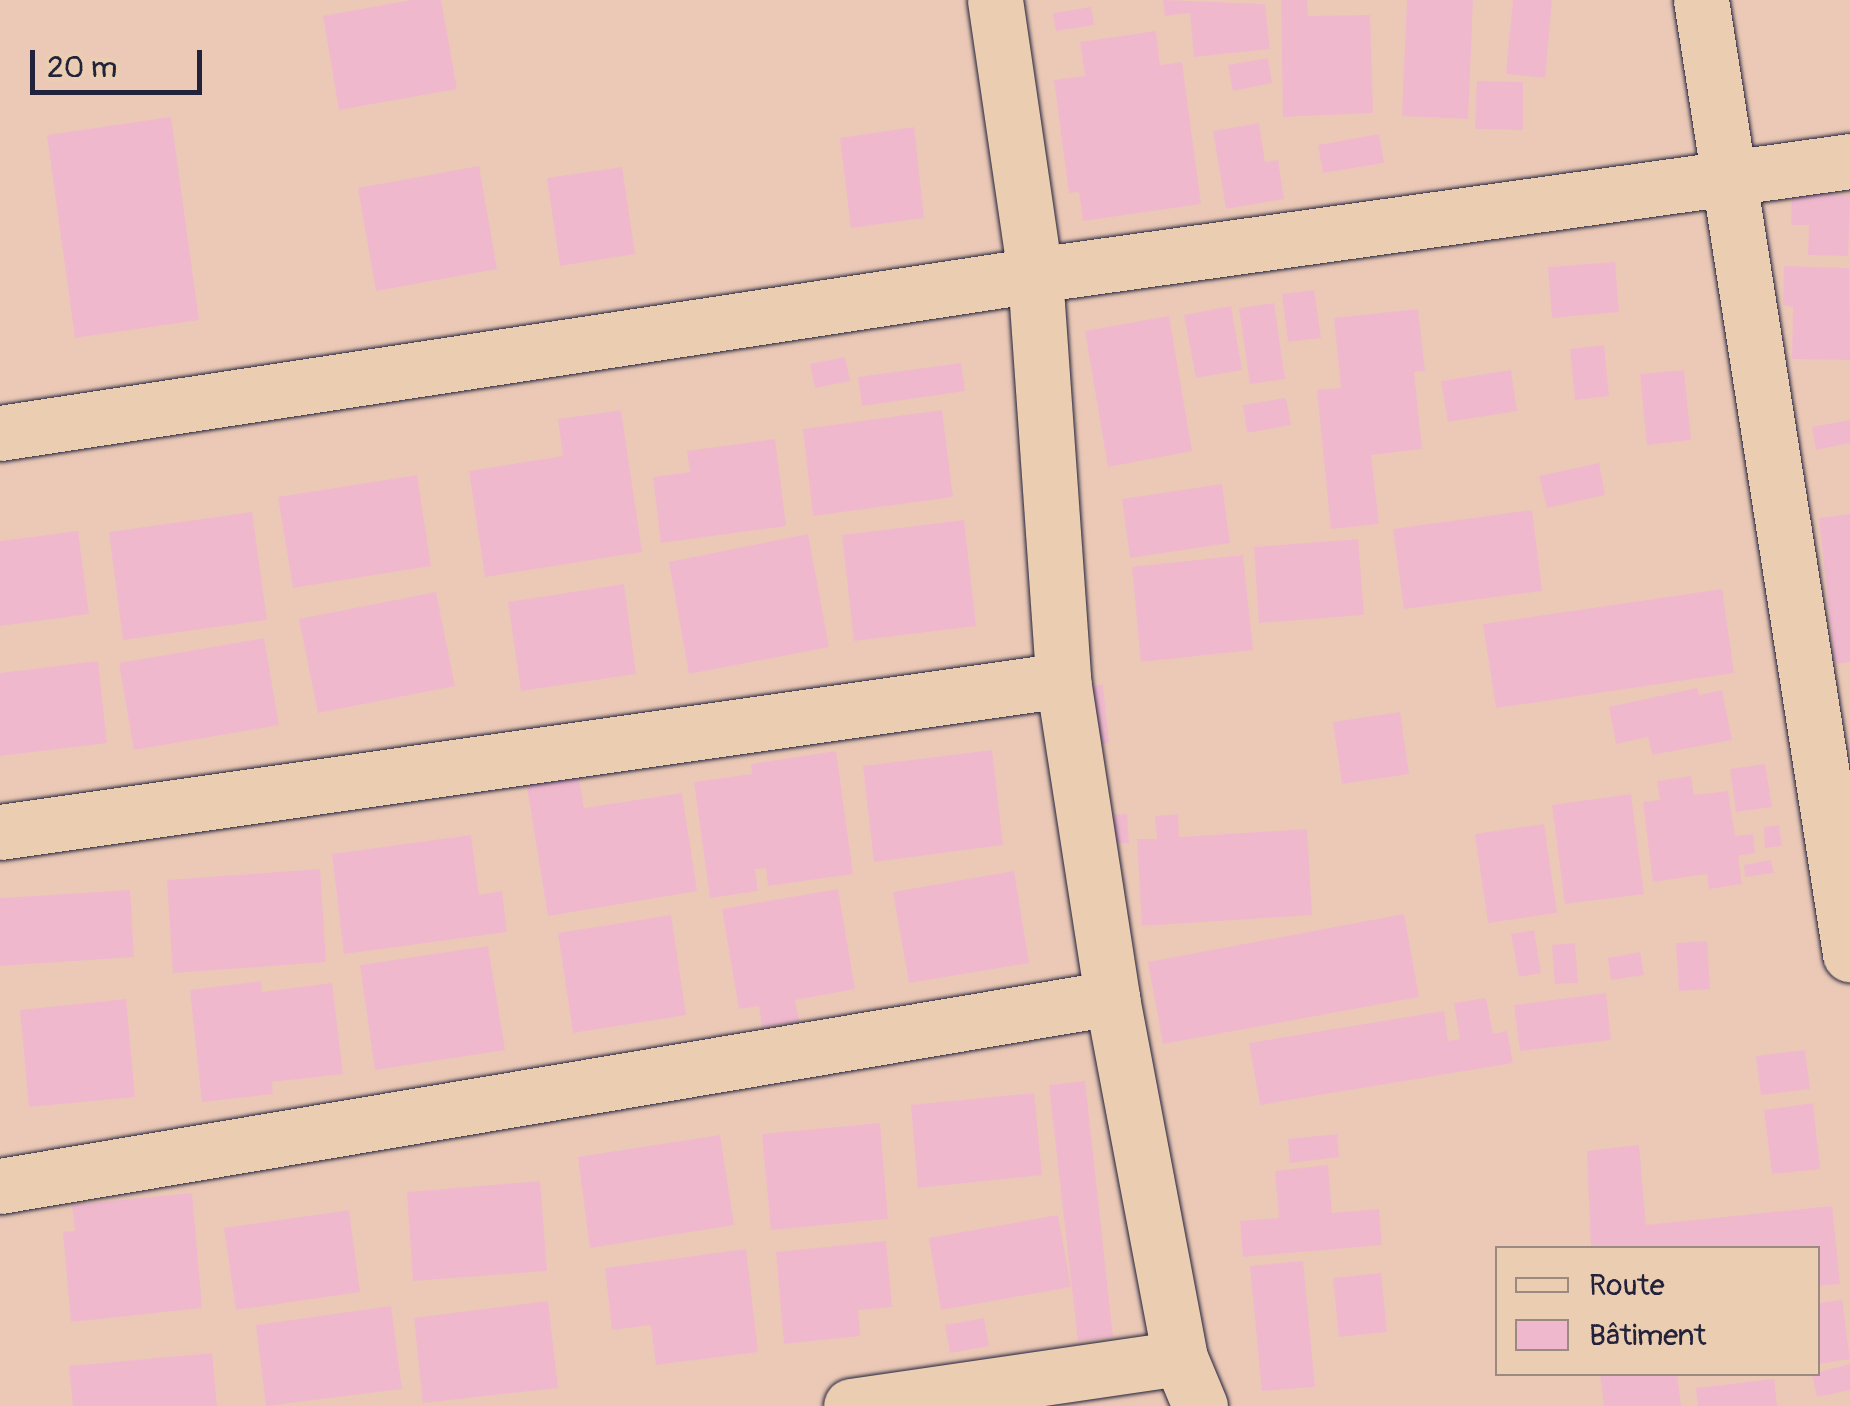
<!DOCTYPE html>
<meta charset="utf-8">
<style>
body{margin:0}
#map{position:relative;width:1850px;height:1406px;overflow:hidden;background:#ecc9b7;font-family:Pangolin,sans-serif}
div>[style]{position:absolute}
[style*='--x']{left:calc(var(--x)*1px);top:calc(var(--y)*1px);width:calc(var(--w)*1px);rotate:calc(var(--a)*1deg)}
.building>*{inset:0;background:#f0b8cd}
.roads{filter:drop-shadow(0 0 2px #22223b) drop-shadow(0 0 2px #22223b)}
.minor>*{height:55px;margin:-27.5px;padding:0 27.5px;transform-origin:27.5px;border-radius:27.5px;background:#ebcdb1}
span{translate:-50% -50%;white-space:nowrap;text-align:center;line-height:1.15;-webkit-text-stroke:9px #ebcdb1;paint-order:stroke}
.legend{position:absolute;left:1495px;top:1246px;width:325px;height:130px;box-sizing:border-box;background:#ebcdb1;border:2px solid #9b8982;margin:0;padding:12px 18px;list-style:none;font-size:30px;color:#22223b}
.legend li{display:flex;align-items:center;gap:20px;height:50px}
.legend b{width:50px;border:2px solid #9b8982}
.scale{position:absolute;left:30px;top:50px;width:172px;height:45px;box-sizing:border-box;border:5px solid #22223b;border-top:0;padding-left:12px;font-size:30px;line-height:35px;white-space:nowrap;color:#22223b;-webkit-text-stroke:8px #ebcdb1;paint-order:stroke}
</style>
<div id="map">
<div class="building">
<i style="clip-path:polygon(411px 0,441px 0,457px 89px,339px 110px,323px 16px)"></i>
<i style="clip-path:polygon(1163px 0,1265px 4px,1270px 49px,1194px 57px,1190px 13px,1165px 16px)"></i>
<i style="clip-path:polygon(1281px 0,1307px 0,1308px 16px,1370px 15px,1373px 113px,1283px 117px)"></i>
<i style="clip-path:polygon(1407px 0,1473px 0,1468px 119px,1402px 116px)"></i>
<i style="clip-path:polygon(1513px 0,1552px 0,1545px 78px,1506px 74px)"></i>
<i style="clip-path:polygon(1091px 7px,1094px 25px,1056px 31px,1053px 13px)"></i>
<i style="clip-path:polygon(1156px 31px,1160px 65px,1182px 62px,1201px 204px,1083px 221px,1079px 192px,1069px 193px,1054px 80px,1085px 76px,1080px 42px)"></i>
<i style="clip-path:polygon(1268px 58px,1272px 83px,1233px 91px,1228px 65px)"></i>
<i style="clip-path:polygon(1477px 81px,1523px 82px,1523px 130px,1475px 129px)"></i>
<i style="clip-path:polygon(171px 117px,199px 320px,75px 338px,47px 135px)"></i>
<i style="clip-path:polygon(1259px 123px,1265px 162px,1278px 160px,1284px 199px,1226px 209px,1213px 131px)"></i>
<i style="clip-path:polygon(914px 127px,924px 218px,851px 228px,840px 138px)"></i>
<i style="clip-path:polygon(1379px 134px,1384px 163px,1323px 173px,1318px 145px)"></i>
<i style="clip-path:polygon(479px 166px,497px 269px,376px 291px,358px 188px)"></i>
<i style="clip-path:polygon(622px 167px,635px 254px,560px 266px,547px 178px)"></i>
<i style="clip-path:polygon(1792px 193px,1850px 195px,1848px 256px,1808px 255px,1809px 225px,1791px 225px)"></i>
<i style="clip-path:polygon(1615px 262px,1619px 312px,1552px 318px,1548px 267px)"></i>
<i style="clip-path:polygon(1784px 266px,1849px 268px,1850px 360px,1792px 359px,1793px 307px,1783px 305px)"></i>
<i style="clip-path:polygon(1314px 290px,1321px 338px,1288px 342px,1282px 294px)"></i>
<i style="clip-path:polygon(1274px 303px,1285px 379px,1250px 384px,1239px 308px)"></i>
<i style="clip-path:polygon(1231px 306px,1242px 370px,1196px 378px,1184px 315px)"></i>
<i style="clip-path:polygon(1418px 309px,1425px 371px,1414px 372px,1422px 449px,1371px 455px,1379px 524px,1331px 529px,1317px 390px,1341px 388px,1334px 318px)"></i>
<i style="clip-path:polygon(1169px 316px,1192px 451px,1108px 467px,1085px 331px)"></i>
<i style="clip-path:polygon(1604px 345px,1609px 396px,1575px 400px,1570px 349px)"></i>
<i style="clip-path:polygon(845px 357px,850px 381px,815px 388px,810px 364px)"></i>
<i style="clip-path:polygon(961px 363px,965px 391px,862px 406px,858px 377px)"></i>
<i style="clip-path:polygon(1511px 370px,1517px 411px,1448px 422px,1441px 381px)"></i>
<i style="clip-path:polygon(1684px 370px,1691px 440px,1647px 445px,1640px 374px)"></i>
<i style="clip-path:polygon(1286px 398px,1291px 425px,1247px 433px,1243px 405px)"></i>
<i style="clip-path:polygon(621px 410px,642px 552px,485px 577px,469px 471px,563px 456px,558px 419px)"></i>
<i style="clip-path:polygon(942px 410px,953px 497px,813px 516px,803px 429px)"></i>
<i style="clip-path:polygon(1850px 420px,1850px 443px,1816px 450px,1812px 427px)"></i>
<i style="clip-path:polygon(775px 439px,786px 526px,661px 543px,653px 477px,690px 472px,687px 451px)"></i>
<i style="clip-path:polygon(1599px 463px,1605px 495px,1547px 508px,1539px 476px)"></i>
<i style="clip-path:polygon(417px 475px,431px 566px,293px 588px,278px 497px)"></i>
<i style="clip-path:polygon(1222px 484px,1230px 543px,1130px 558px,1122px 499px)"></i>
<i style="clip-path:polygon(1532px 510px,1542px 591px,1404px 609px,1393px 529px)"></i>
<i style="clip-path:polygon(252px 512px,267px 620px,123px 640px,109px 532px)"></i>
<i style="clip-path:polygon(1850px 514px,1850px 662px,1835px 664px,1819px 518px)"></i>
<i style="clip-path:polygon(964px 520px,976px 626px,854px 641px,842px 535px)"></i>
<i style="clip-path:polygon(78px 531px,89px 614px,0 626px,0 541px)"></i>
<i style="clip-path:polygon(808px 534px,829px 647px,689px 674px,669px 562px)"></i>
<i style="clip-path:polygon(1358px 539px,1364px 615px,1259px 623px,1254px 547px)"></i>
<i style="clip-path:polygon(1243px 555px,1253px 650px,1141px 662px,1132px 567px)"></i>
<i style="clip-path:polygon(624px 584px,636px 674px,521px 691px,508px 602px)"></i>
<i style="clip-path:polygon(1722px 589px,1734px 673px,1496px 708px,1483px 624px)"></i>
<i style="clip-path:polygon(436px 592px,455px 686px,318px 713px,299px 619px)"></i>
<i style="clip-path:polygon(264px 638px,279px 725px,134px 750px,119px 663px)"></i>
<i style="clip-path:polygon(98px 661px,107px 743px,0 756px,0 673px)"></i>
<i style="clip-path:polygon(1103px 685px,1109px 743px,1082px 746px,1077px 688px)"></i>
<i style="clip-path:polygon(1697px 688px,1699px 695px,1722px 690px,1732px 740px,1652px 755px,1648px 737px,1616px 744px,1609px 707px)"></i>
<i style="clip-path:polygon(1400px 712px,1409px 774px,1342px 784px,1333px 722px)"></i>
<i style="clip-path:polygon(992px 750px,1003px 845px,874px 862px,863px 766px)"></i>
<i style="clip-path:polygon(836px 751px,853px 874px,768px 886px,766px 868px,755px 869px,758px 891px,710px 898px,694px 782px,752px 774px,751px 764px)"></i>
<i style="clip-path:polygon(1765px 764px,1772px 807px,1736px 812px,1730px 769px)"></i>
<i style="clip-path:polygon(578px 773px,584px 808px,682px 793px,697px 891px,548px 916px,526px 781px)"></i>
<i style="clip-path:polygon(1691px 776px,1694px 795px,1728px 791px,1735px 836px,1753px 834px,1755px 853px,1738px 856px,1742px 884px,1709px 889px,1707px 874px,1653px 882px,1643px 802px,1660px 800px,1657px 781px)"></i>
<i style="clip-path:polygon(1631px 794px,1644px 894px,1565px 904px,1552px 805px)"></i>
<i style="clip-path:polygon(1127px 814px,1129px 843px,1115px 844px,1114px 815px)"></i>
<i style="clip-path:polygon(1178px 814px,1179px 837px,1307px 829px,1312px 915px,1142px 926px,1137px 839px,1157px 839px,1155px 816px)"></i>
<i style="clip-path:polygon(1544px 824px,1557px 913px,1488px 923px,1475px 834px)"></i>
<i style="clip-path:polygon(1779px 825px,1782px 846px,1765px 848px,1764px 827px)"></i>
<i style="clip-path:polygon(471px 835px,479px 895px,502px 891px,507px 932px,344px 954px,332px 854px)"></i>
<i style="clip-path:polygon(1771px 860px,1774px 873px,1745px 877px,1744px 865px)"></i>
<i style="clip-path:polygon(320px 869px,326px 962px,173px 973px,167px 880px)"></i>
<i style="clip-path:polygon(1014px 871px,1029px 963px,909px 983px,893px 892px)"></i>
<i style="clip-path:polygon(838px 889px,855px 989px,795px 1000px,799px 1021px,762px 1027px,759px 1006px,739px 1009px,722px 909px)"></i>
<i style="clip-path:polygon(130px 890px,134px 957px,0 966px,0 898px)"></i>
<i style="clip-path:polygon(1404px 914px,1419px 997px,1163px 1044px,1148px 962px)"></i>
<i style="clip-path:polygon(671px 915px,686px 1015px,573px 1033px,558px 933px)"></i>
<i style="clip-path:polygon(1534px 930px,1541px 973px,1519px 977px,1511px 934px)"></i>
<i style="clip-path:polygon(1707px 941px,1710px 989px,1679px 991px,1676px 943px)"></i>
<i style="clip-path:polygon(1575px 943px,1578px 983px,1555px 984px,1552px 945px)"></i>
<i style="clip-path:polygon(488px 946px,505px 1050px,375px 1070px,360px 965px)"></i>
<i style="clip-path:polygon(1640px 952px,1644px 975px,1611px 980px,1608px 958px)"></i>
<i style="clip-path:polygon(261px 981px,262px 992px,332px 983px,343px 1074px,272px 1082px,273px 1094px,202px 1102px,190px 990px)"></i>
<i style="clip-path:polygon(1606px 993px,1611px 1040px,1520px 1051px,1514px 1005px)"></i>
<i style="clip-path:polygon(1486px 998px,1493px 1034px,1507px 1031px,1513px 1063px,1260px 1105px,1249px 1043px,1444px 1011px,1448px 1041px,1460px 1039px,1454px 1003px)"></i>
<i style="clip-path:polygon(126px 999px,135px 1097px,29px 1107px,20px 1010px)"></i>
<i style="clip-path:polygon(1805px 1050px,1810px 1089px,1761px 1095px,1756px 1056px)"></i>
<i style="clip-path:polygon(1085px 1081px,1113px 1337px,1078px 1341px,1049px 1085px)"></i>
<i style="clip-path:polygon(1034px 1093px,1042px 1175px,918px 1188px,911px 1105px)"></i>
<i style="clip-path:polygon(1813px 1103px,1820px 1169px,1772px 1174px,1764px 1110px)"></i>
<i style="clip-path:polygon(880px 1123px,888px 1219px,771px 1230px,762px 1134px)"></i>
<i style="clip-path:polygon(1337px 1134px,1339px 1157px,1290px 1163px,1288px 1139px)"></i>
<i style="clip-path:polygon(720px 1135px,734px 1225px,590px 1248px,578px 1157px)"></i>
<i style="clip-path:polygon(1639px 1145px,1646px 1225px,1832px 1206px,1840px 1284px,1818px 1286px,1818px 1248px,1591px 1248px,1587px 1151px)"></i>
<i style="clip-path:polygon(1328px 1165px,1332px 1213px,1379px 1209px,1382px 1245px,1243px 1257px,1240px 1221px,1279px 1218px,1275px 1171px)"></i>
<i style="clip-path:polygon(540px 1181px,547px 1271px,413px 1281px,407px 1192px)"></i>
<i style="clip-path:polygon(192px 1193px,202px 1308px,71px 1322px,63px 1232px,75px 1231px,72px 1205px)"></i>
<i style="clip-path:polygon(349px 1210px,360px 1292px,236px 1310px,224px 1228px)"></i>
<i style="clip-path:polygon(1058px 1215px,1071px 1287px,941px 1310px,929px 1238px)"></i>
<i style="clip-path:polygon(886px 1241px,892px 1307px,858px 1310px,860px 1336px,784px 1344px,776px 1252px)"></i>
<i style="clip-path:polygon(746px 1249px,758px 1352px,656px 1365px,651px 1325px,612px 1330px,605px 1268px)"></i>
<i style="clip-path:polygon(1303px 1261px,1315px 1387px,1262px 1391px,1250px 1266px)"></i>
<i style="clip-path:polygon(1381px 1273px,1387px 1332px,1339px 1337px,1333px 1278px)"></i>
<i style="clip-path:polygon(1842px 1300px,1850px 1359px,1818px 1364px,1818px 1303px)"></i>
<i style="clip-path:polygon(548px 1301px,558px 1388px,423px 1403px,414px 1318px)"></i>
<i style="clip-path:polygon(391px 1306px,402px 1389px,266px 1406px,256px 1325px)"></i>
<i style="clip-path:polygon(984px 1318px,989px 1346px,950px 1353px,945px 1325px)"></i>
<i style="clip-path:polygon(212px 1353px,217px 1406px,73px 1406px,69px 1366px)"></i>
<i style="clip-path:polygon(1850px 1364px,1850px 1390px,1817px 1397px,1812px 1374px)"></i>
<i style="clip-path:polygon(1600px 1374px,1677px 1374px,1681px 1406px,1604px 1406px)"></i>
<i style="clip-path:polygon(1774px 1379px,1777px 1406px,1698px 1406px,1696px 1388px)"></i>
</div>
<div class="roads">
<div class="minor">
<i style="--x:995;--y:0;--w:278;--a:81.7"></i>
<i style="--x:1035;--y:275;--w:406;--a:86"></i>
<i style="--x:1063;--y:680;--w:322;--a:81.2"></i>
<i style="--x:1112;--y:998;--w:366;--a:79.3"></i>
<i style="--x:1180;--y:1358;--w:52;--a:67.4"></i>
<i style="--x:1701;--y:0;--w:966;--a:81.12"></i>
<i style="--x:0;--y:433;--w:1047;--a:-8.68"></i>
<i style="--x:1035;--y:275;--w:823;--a:-7.96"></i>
<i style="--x:0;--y:832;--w:1074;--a:-8.14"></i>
<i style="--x:0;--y:1186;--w:1128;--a:-9.6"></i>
<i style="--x:851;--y:1406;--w:332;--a:-8.3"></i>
</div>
</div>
<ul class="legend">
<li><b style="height:12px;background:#ebcdb1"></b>Route</li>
<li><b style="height:28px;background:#f0b8cd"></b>Bâtiment</li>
</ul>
<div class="scale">20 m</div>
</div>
